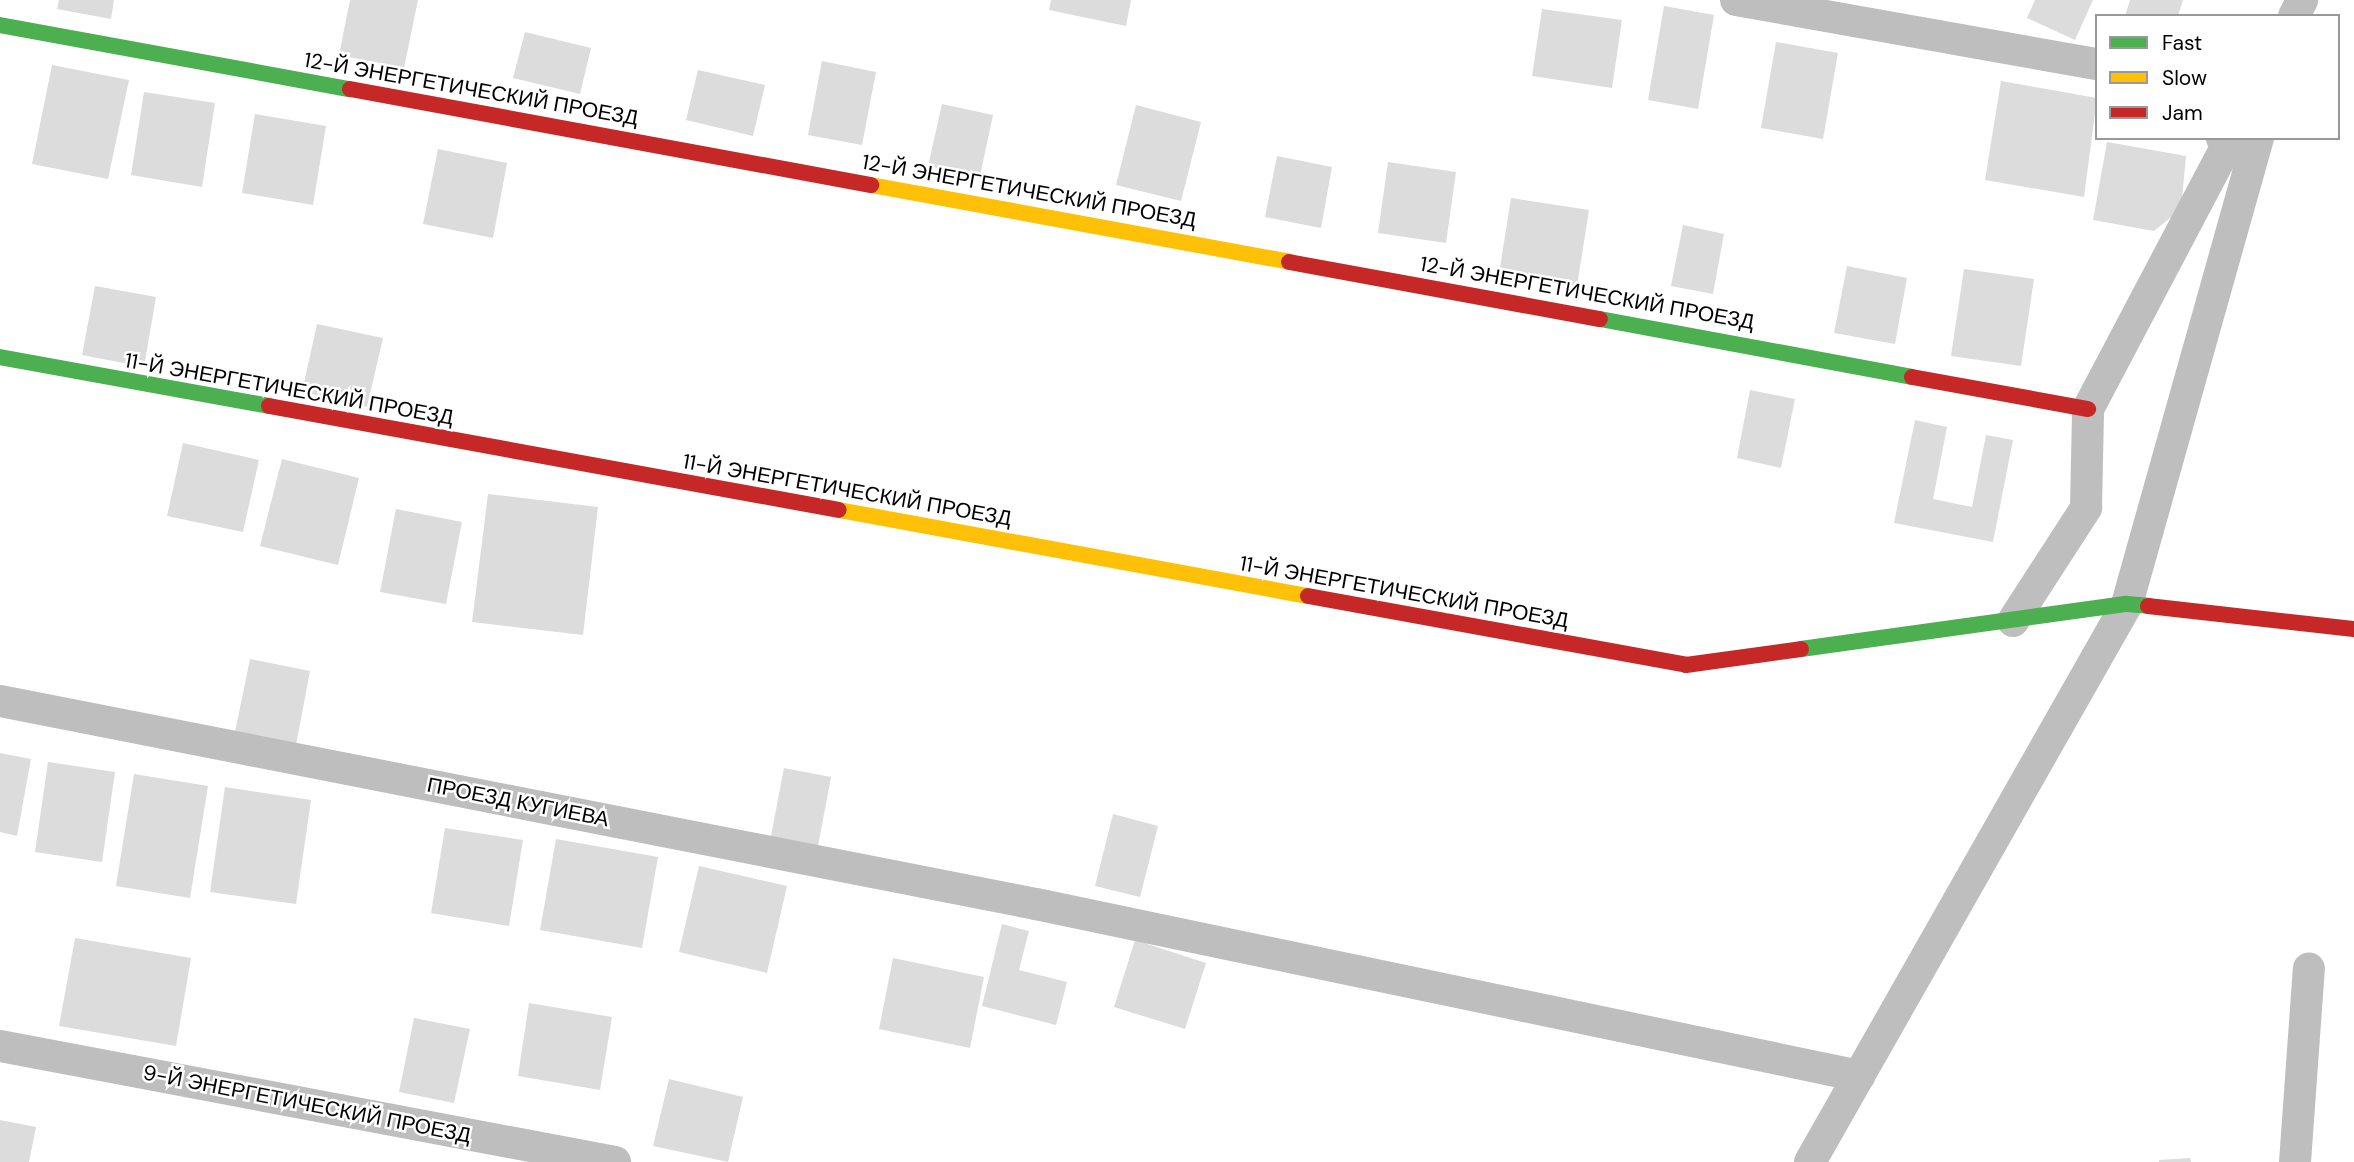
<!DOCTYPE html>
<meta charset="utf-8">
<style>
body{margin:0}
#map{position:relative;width:2354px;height:1162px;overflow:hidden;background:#fff;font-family:"DM Sans",sans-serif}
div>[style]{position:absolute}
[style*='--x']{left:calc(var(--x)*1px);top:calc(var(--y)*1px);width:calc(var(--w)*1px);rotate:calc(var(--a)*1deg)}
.building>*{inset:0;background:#dcdcdc}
.street>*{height:32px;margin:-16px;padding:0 16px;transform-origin:16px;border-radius:16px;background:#bebebe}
.fast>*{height:16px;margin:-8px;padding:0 8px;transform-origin:8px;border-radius:8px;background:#4caf50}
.slow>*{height:16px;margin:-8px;padding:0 8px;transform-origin:8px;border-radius:8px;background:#ffc107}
.jam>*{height:16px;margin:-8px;padding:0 8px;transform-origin:8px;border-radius:8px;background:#c62828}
span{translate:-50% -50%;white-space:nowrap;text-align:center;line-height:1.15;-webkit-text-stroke:5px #fff;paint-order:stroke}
.street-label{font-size:21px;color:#000}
.legend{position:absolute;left:2095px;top:14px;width:245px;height:126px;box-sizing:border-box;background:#fff;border:2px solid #999;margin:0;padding:9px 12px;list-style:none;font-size:21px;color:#000}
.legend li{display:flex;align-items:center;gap:14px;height:35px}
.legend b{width:35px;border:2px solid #999}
</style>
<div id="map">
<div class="building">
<i style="clip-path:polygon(59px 0,114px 0,111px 19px,57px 9px)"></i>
<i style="clip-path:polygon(350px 0,418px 0,404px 68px,339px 55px)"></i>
<i style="clip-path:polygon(1051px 0,1131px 0,1126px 26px,1049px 10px)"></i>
<i style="clip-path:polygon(2035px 0,2093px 0,2075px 40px,2027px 18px)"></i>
<i style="clip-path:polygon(2130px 0,2183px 0,2178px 16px,2125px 16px)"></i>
<i style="clip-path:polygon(1664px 6px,1714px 15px,1698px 109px,1648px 100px)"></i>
<i style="clip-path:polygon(1542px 9px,1622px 20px,1612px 88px,1532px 76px)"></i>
<i style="clip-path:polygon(525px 32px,591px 48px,580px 94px,513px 78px)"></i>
<i style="clip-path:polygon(1776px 42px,1838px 53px,1823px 139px,1761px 128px)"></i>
<i style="clip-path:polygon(822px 61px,876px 72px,862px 145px,808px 135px)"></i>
<i style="clip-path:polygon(52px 65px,129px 80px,108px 179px,32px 164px)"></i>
<i style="clip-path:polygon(698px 70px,765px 85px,753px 136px,686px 120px)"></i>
<i style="clip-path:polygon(2001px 81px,2097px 98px,2084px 197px,1985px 180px)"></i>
<i style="clip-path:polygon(144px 92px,215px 103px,202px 187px,131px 175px)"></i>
<i style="clip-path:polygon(942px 104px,993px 115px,980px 176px,928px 166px)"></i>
<i style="clip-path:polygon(1136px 105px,1201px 122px,1181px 201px,1116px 185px)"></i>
<i style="clip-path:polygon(255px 114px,326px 126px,313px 205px,242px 193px)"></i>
<i style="clip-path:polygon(2107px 142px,2186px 156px,2181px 209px,2154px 231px,2093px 220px)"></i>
<i style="clip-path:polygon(438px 149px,507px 163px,493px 238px,423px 224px)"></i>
<i style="clip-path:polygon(1277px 156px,1332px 167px,1321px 228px,1265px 217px)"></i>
<i style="clip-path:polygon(1388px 162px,1456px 172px,1446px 243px,1378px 233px)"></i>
<i style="clip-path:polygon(1511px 198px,1589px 210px,1577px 286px,1499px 274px)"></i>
<i style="clip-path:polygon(1683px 225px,1724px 234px,1713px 294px,1671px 286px)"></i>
<i style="clip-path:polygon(1847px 266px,1907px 278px,1895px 344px,1834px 333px)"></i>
<i style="clip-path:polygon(1964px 269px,2034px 279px,2021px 366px,1951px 356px)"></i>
<i style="clip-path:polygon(95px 286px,156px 297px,144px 367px,82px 355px)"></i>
<i style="clip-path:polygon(317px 324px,383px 338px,367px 407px,302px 392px)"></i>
<i style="clip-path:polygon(1750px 390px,1795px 399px,1781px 468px,1737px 458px)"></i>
<i style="clip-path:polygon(1915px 420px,1947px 427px,1933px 499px,1972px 507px,1986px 435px,2013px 440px,1993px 542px,1894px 523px)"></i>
<i style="clip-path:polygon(183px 443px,259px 460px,243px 532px,167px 516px)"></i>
<i style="clip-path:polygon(282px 459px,359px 478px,338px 565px,260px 546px)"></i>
<i style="clip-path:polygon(488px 494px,598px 507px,583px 635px,472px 622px)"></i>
<i style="clip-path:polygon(396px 509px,462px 522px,446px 604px,380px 592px)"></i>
<i style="clip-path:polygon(250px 659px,310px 671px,296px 745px,235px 732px)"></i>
<i style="clip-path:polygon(0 753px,31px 759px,17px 836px,0 832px)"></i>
<i style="clip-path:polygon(48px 762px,115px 772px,102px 862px,35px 852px)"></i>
<i style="clip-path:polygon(784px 768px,831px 777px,818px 846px,771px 836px)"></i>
<i style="clip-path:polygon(134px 774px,208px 786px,190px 898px,116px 886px)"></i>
<i style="clip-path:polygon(225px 787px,311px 800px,296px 904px,210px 892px)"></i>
<i style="clip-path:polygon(1113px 814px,1158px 826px,1140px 897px,1095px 886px)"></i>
<i style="clip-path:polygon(445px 828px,523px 840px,509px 926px,431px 913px)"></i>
<i style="clip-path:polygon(556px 839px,658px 857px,642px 948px,540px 930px)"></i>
<i style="clip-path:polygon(699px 866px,787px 886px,767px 973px,679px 952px)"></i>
<i style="clip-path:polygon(1002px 924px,1029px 931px,1019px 970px,1067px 982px,1056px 1025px,982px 1006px)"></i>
<i style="clip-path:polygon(75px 938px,191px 958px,176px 1046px,59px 1026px)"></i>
<i style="clip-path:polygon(1135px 940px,1206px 963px,1185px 1029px,1114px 1007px)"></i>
<i style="clip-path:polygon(893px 958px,984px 977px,970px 1048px,879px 1029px)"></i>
<i style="clip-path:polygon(529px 1003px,612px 1017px,600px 1090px,518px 1076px)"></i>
<i style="clip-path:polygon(414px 1018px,470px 1029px,454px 1103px,399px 1092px)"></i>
<i style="clip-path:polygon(669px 1079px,743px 1097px,728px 1162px,653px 1146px)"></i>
<i style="clip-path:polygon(0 1120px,36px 1127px,29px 1162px,0 1162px)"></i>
<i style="clip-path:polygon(2190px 1158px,2191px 1162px,2159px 1162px,2159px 1160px)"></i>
</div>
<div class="street">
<i style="--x:1736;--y:0;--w:367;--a:10.1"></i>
<i style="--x:2294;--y:16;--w:18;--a:-63"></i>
<i style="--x:2013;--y:621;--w:135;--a:-57.1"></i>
<i style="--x:2086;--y:508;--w:99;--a:-88.8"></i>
<i style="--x:2088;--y:409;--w:298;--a:-62.2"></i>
<i style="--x:2227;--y:145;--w:9;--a:-126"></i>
<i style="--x:0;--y:701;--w:1056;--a:11.09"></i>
<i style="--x:1036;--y:904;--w:841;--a:11.8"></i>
<i style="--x:0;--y:1046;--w:626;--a:10.68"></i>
<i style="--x:1810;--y:1162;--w:642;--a:-60.4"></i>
<i style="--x:2127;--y:604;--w:484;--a:-74.3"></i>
<i style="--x:2295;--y:1162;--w:194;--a:-85.9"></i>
</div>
<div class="fast">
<i style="--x:0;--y:25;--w:356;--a:10.4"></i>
<i style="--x:1600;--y:319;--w:317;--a:10.5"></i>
<i style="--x:0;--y:357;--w:273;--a:10.3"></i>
<i style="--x:1801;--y:649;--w:329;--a:-7.9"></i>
<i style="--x:2127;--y:604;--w:21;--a:5"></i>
</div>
<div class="slow">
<i style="--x:871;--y:185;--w:425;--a:10.4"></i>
<i style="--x:839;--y:510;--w:477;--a:10.4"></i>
</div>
<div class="jam">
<i style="--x:350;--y:89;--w:530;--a:10.44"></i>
<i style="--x:1289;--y:262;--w:316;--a:10.4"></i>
<i style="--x:1912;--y:377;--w:179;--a:10.3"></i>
<i style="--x:269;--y:406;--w:579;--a:10.34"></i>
<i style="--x:1308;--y:596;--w:384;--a:10.3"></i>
<i style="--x:1686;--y:665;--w:116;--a:-7.9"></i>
<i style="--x:2148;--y:606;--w:207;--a:6.4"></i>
</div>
<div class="street-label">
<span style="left:471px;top:89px;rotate:10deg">12-Й ЭНЕРГЕТИЧЕСКИЙ ПРОЕЗД</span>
<span style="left:1029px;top:191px;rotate:10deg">12-Й ЭНЕРГЕТИЧЕСКИЙ ПРОЕЗД</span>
<span style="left:1587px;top:293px;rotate:10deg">12-Й ЭНЕРГЕТИЧЕСКИЙ ПРОЕЗД</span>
<span style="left:289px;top:389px;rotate:10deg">11-Й ЭНЕРГЕТИЧЕСКИЙ ПРОЕЗД</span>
<span style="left:847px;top:490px;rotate:10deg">11-Й ЭНЕРГЕТИЧЕСКИЙ ПРОЕЗД</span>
<span style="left:1404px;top:592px;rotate:10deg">11-Й ЭНЕРГЕТИЧЕСКИЙ ПРОЕЗД</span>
<span style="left:518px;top:802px;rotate:11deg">ПРОЕЗД КУГИЕВА</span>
<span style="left:307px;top:1104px;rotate:11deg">9-Й ЭНЕРГЕТИЧЕСКИЙ ПРОЕЗД</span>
</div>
<ul class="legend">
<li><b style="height:9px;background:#4caf50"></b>Fast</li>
<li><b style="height:9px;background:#ffc107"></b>Slow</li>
<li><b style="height:9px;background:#c62828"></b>Jam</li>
</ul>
</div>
